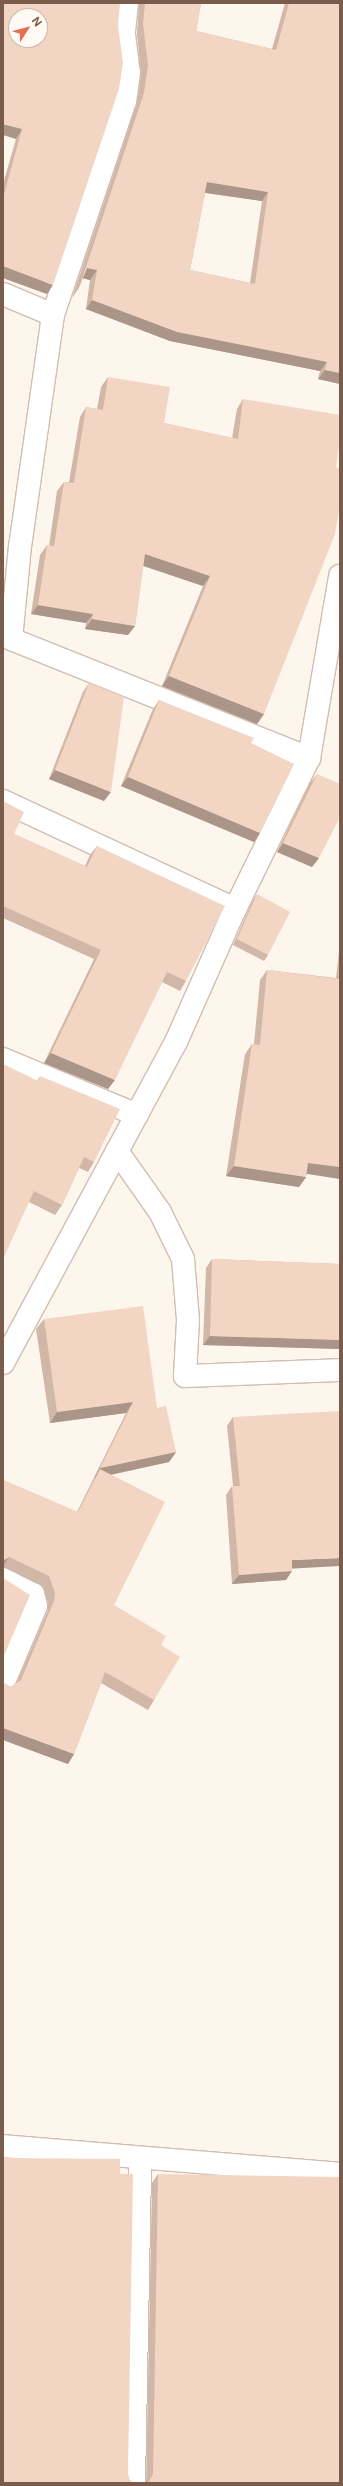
<!DOCTYPE html>
<html>
<head>
<meta charset="utf-8">
<style>
  body { margin:0 }
  #map { position:relative; width:343px; height:2486px; overflow:hidden; background:#fdf6ec; font-family:Inter,sans-serif }
  div>[style] { position:absolute }
  .roads { filter:drop-shadow(1px 0 #d1beb0) drop-shadow(-1px 0 #d1beb0) drop-shadow(0 1px #d1beb0) drop-shadow(0 -1px #d1beb0) }
  .minor>* { height:22px; margin:-11px; padding:0 11px; transform-origin:11px; border-radius:11px; background:#fff }
  .wall>* { inset:0; background:#d1b7a8 }
  .shaded-wall>* { inset:0; background:#aa9588 }
  .building>* { inset:0; background:#f3d5c3 }
  span { translate:-50% -50%; white-space:nowrap; text-align:center; line-height:1.15; -webkit-text-stroke:3px #fffaf3; paint-order:stroke }
  .frame { position:absolute; inset:0; border:4px solid #7a5c4d; pointer-events:none }
  .north { position:absolute; left:8px; top:8px; width:40px; height:40px; box-sizing:border-box; background:#fffaf3; border:1px solid #cabbb1; border-radius:50%; rotate:54deg; font-size:11px; font-weight:700; line-height:16px; text-align:center; color:#7a5c4d }
  .north::after { content:''; display:block; margin:auto; width:14px; height:18px; background:#e76f51; clip-path:polygon(50% 0,100% 100%,50% 72%,0 100%) }
</style>
</head>
<body>
<div id="map">
  <div class="roads">
    <div class="minor">
      <div style="left:127px;top:3px;width:31px;rotate:96deg"></div>
      <div style="left:124px;top:34px;width:39px;rotate:83deg"></div>
      <div style="left:129px;top:73px;width:28px;rotate:98deg"></div>
      <div style="left:125px;top:101px;width:226px;rotate:108.6deg"></div>
      <div style="left:53px;top:315px;width:233px;rotate:98.1deg"></div>
      <div style="left:20px;top:546px;width:93px;rotate:95.5deg"></div>
      <div style="left:11px;top:639px;width:321px;rotate:21.8deg"></div>
      <div style="left:3px;top:294px;width:54px;rotate:22.8deg"></div>
      <div style="left:3px;top:801px;width:256px;rotate:25deg"></div>
      <div style="left:3px;top:1059px;width:145px;rotate:22.7deg"></div>
      <div style="left:117px;top:1151px;width:75px;rotate:54.8deg"></div>
      <div style="left:160px;top:1212px;width:52px;rotate:63.9deg"></div>
      <div style="left:183px;top:1259px;width:61px;rotate:85.3deg"></div>
      <div style="left:188px;top:1320px;width:56px;rotate:93.1deg"></div>
      <div style="left:185px;top:1376px;width:155px;rotate:-2.2deg"></div>
      <div style="left:3px;top:1363px;width:365px;rotate:-61.7deg"></div>
      <div style="left:176px;top:1042px;width:145px;rotate:-66.1deg"></div>
      <div style="left:235px;top:909px;width:168px;rotate:-63.9deg"></div>
      <div style="left:309px;top:758px;width:185px;rotate:-80.3deg"></div>
      <div style="left:3px;top:1579px;width:34px;rotate:27deg"></div>
      <div style="left:33px;top:1594px;width:12px;rotate:76deg"></div>
      <div style="left:36px;top:1606px;width:85px;rotate:112.9deg"></div>
      <div style="left:3px;top:2146px;width:338px;rotate:4.7deg"></div>
      <div style="left:134px;top:2483px;width:324px;rotate:-88.9deg"></div>
    </div>
  </div>
  <div class="wall">
    <div style="clip-path:polygon(3px 3px,47px 294px,3px 278px,3px 184px,16px 139px)"></div>
    <div style="clip-path:polygon(evenodd,139px 3px,201px 3px,196px 31px,272px 49px,285px 3px,340px 3px,340px 384px,318px 379px,320px 371px,170px 341px,86px 309px,90px 280px,83px 278px,79px 288px,72px 298px,137px 103px,141px 75px,137px 34px,139px 3px,205px 193px,262px 201px,250px 283px,190px 270px,205px 193px)"></div>
    <div style="clip-path:polygon(108px 377px,164px 423px,232px 438px,237px 409px,243px 399px,264px 714px,257px 724px,162px 686px,203px 586px,143px 566px,135px 626px,128px 635px,85px 629px,86px 623px,31px 614px,40px 555px,47px 545px,49px 546px,57px 491px,64px 482px,69px 482px,80px 417px,86px 407px,97px 409px,101px 387px)"></div>
    <div style="clip-path:polygon(89px 683px,104px 801px,49px 779px,83px 692px)"></div>
    <div style="clip-path:polygon(159px 700px,251px 743px,260px 833px,254px 842px,121px 786px,153px 709px)"></div>
    <div style="clip-path:polygon(317px 774px,319px 858px,312px 867px,277px 852px,310px 783px)"></div>
    <div style="clip-path:polygon(3px 801px,14px 834px,85px 866px,90px 855px,97px 846px,186px 981px,180px 991px,162px 982px,108px 1089px,44px 1063px,94px 959px,3px 918px)"></div>
    <div style="clip-path:polygon(257px 894px,268px 955px,264px 961px,233px 945px,253px 900px)"></div>
    <div style="clip-path:polygon(340px 943px,340px 1179px,307px 1173px,306px 1177px,299px 1187px,226px 1176px,245px 1054px,252px 1044px,254px 1044px,260px 980px,267px 970px,336px 978px)"></div>
    <div style="clip-path:polygon(40px 1076px,94px 1162px,88px 1172px,79px 1168px,62px 1205px,55px 1215px,29px 1202px,37px 1081px)"></div>
    <div style="clip-path:polygon(212px 1259px,340px 1264px,340px 1349px,203px 1345px,206px 1268px)"></div>
    <div style="clip-path:polygon(44px 1319px,157px 1408px,176px 1452px,169px 1462px,111px 1475px,114px 1605px,161px 1645px,154px 1700px,148px 1710px,101px 1683px,74px 1754px,68px 1764px,3px 1740px,3px 1683px,11px 1687px,17px 1682px,48px 1610px,48px 1603px,43px 1586px,3px 1567px,3px 1480px,77px 1512px,126px 1413px,50px 1423px,36px 1329px)"></div>
    <div style="clip-path:polygon(233px 1417px,292px 1569px,286px 1580px,232px 1584px,226px 1495px,232px 1486px,233px 1486px,227px 1426px)"></div>
    <div style="clip-path:polygon(158px 2174px,339px 2380px,340px 2483px,146px 2483px,152px 2183px)"></div>
  </div>
  <div class="shaded-wall">
    <div style="clip-path:polygon(3px 124px,22px 129px,16px 139px,3px 135px)"></div>
    <div style="clip-path:polygon(207px 182px,268px 192px,262px 201px,200px 192px)"></div>
    <div style="clip-path:polygon(3px 266px,53px 285px,47px 294px,3px 278px)"></div>
    <div style="clip-path:polygon(87px 268px,97px 270px,90px 280px,82px 278px)"></div>
    <div style="clip-path:polygon(92px 300px,327px 362px,320px 371px,170px 341px,86px 309px)"></div>
    <div style="clip-path:polygon(325px 370px,340px 373px,340px 384px,318px 379px)"></div>
    <div style="clip-path:polygon(145px 554px,210px 576px,203px 586px,138px 564px)"></div>
    <div style="clip-path:polygon(38px 605px,93px 614px,86px 623px,31px 614px)"></div>
    <div style="clip-path:polygon(92px 619px,135px 626px,128px 635px,85px 629px)"></div>
    <div style="clip-path:polygon(169px 676px,264px 714px,257px 724px,162px 686px)"></div>
    <div style="clip-path:polygon(55px 770px,111px 792px,104px 801px,49px 779px)"></div>
    <div style="clip-path:polygon(128px 777px,260px 833px,254px 842px,121px 786px)"></div>
    <div style="clip-path:polygon(283px 843px,319px 858px,312px 867px,277px 852px)"></div>
    <div style="clip-path:polygon(51px 1053px,115px 1080px,108px 1089px,44px 1063px)"></div>
    <div style="clip-path:polygon(308px 1163px,340px 1167px,340px 1179px,301px 1173px)"></div>
    <div style="clip-path:polygon(234px 1166px,306px 1177px,299px 1187px,226px 1176px)"></div>
    <div style="clip-path:polygon(210px 1336px,340px 1340px,340px 1349px,203px 1345px)"></div>
    <div style="clip-path:polygon(133px 1402px,126px 1413px,50px 1423px,57px 1412px)"></div>
    <div style="clip-path:polygon(176px 1452px,169px 1462px,95px 1478px,100px 1469px,93px 1479px,100px 1468px)"></div>
    <div style="clip-path:polygon(9px 1557px,3px 1566px,3px 1561px)"></div>
    <div style="clip-path:polygon(340px 1558px,340px 1566px,285px 1569px,292px 1560px)"></div>
    <div style="clip-path:polygon(292px 1571px,286px 1580px,232px 1584px,239px 1575px)"></div>
    <div style="clip-path:polygon(3px 1728px,74px 1754px,68px 1764px,3px 1740px)"></div>
  </div>
  <div class="building">
    <div style="clip-path:polygon(evenodd,3px 3px,120px 3px,118px 26px,123px 63px,119px 89px,53px 285px,3px 266px,3px 198px,22px 129px,3px 124px,3px 3px,16px 16px,40px 16px,40px 40px,16px 40px,16px 16px)"></div>
    <div style="clip-path:polygon(evenodd,145px 3px,201px 3px,196px 31px,276px 50px,289px 3px,340px 3px,340px 373px,325px 370px,327px 362px,177px 332px,92px 300px,97px 270px,87px 268px,79px 288px,144px 93px,148px 65px,143px 24px,145px 3px,207px 182px,268px 192px,255px 284px,190px 270px,207px 182px)"></div>
    <div style="clip-path:polygon(108px 377px,170px 387px,164px 423px,238px 439px,243px 399px,340px 415px,340px 438px,336px 468px,340px 468px,340px 504px,335px 534px,264px 714px,169px 676px,210px 576px,145px 554px,135px 626px,92px 619px,93px 614px,38px 605px,47px 545px,54px 546px,64px 482px,74px 483px,86px 407px,103px 410px)"></div>
    <div style="clip-path:polygon(89px 683px,124px 697px,111px 792px,55px 770px)"></div>
    <div style="clip-path:polygon(159px 700px,254px 738px,251px 743px,294px 764px,260px 833px,128px 777px)"></div>
    <div style="clip-path:polygon(317px 774px,340px 784px,340px 817px,319px 858px,283px 843px)"></div>
    <div style="clip-path:polygon(3px 801px,24px 812px,14px 834px,87px 867px,97px 846px,225px 906px,186px 981px,167px 972px,115px 1080px,51px 1053px,101px 950px,3px 906px)"></div>
    <div style="clip-path:polygon(257px 894px,290px 912px,268px 955px,237px 939px)"></div>
    <div style="clip-path:polygon(267px 970px,340px 979px,340px 1167px,308px 1163px,306px 1177px,234px 1166px,252px 1044px,260px 1045px)"></div>
    <div style="clip-path:polygon(3px 1064px,38px 1081px,40px 1076px,120px 1109px,94px 1162px,84px 1157px,62px 1205px,34px 1191px,3px 1259px)"></div>
    <div style="clip-path:polygon(212px 1259px,340px 1264px,340px 1340px,210px 1336px)"></div>
    <div style="clip-path:polygon(143px 1306px,157px 1408px,166px 1406px,176px 1452px,100px 1468px,133px 1402px,57px 1412px,44px 1319px)"></div>
    <div style="clip-path:polygon(340px 1411px,340px 1558px,292px 1560px,292px 1571px,239px 1575px,232px 1486px,240px 1486px,233px 1417px)"></div>
    <div style="clip-path:polygon(100px 1469px,165px 1502px,114px 1605px,166px 1636px,161px 1645px,180px 1657px,154px 1700px,105px 1672px,74px 1754px,3px 1728px,3px 1683px,11px 1687px,21px 1680px,54px 1601px,55px 1593px,49px 1576px,9px 1557px,3px 1561px,3px 1480px,78px 1512px)"></div>
    <div style="clip-path:polygon(3px 1578px,30px 1595px,3px 1658px)"></div>
    <div style="clip-path:polygon(3px 2158px,120px 2159px,120px 2174px,133px 2174px,128px 2474px,130px 2480px,134px 2483px,3px 2483px)"></div>
    <div style="clip-path:polygon(158px 2174px,340px 2177px,339px 2380px,340px 2483px,148px 2483px,153px 2474px)"></div>
  </div>
  <div class="frame"></div>
  <div class="north">N</div>
</div>
</body>
</html>
